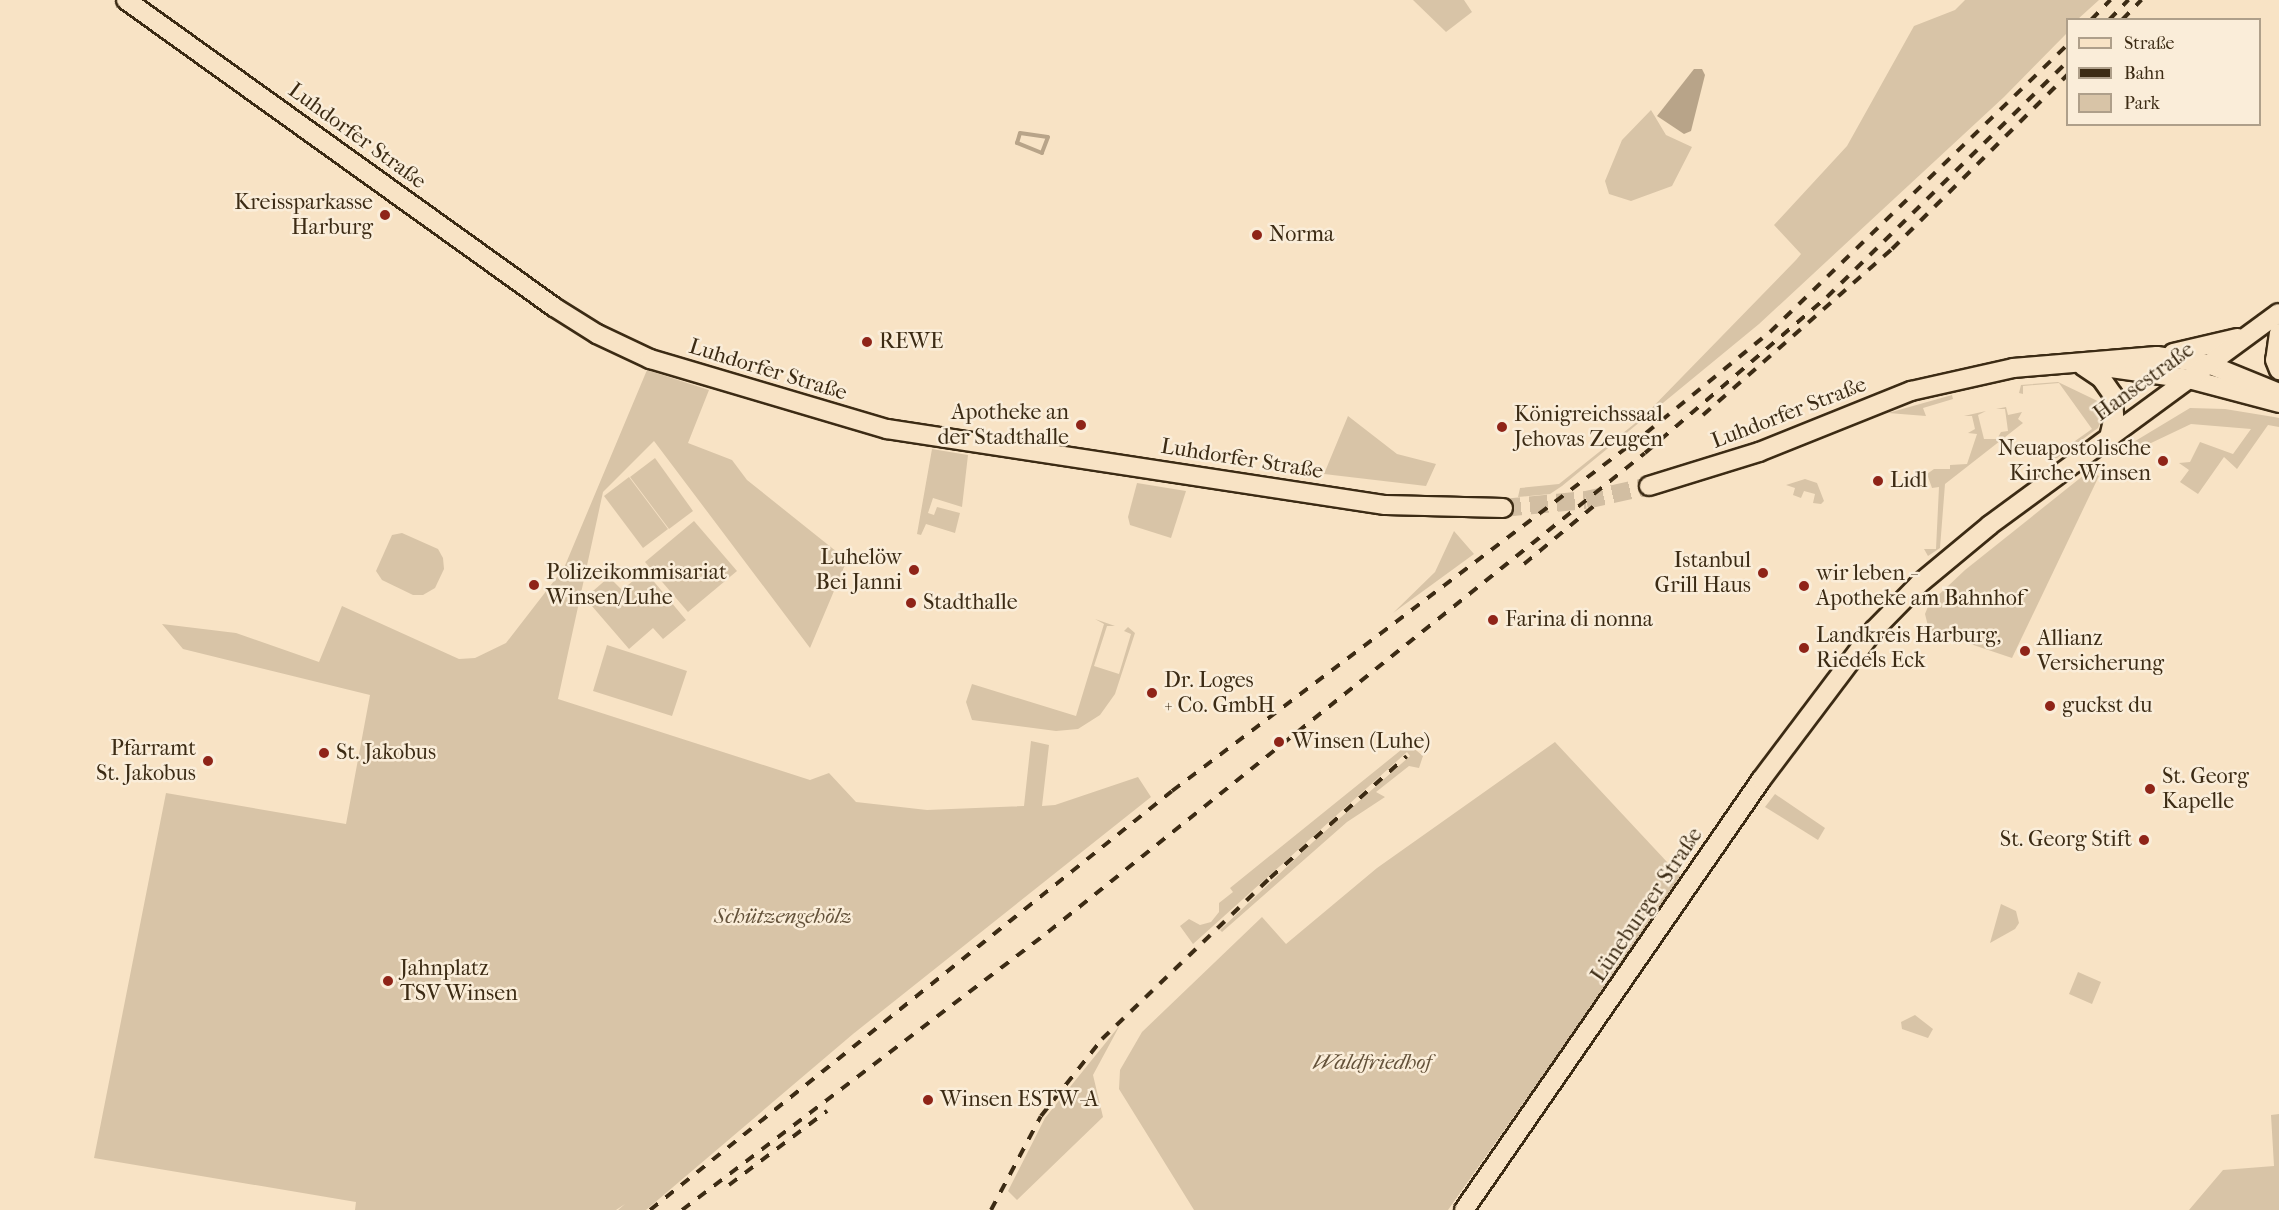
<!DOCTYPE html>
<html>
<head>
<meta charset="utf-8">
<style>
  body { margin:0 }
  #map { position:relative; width:2279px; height:1210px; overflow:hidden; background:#f8e3c5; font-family:"IM FELL French Canon",serif }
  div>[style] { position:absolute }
  .green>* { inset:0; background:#d8c4a7 }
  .water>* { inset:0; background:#b8a489 }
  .stream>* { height:4px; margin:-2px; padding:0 2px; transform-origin:2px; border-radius:2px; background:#b8a489 }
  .major-tunnel>* { height:18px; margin-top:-9px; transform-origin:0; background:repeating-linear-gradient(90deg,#d2bea2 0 18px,transparent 0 27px) }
  .roads { filter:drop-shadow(2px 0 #3c2b14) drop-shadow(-2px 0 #3c2b14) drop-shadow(0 2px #3c2b14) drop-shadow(0 -2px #3c2b14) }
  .major>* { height:18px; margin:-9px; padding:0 9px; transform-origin:9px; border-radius:9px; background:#f8e3c5 }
  .rail>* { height:4px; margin-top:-2px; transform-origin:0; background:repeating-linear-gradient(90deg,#3c2b14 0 10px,transparent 0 20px) }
  .dots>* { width:16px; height:16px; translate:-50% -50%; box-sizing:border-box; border:3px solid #faedd9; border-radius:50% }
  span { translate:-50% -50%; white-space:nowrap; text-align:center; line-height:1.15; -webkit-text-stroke:5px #faedd9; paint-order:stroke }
  .street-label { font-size:22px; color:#3c2b14 }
  .poi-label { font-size:22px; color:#3c2b14 }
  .right { translate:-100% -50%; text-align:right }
  .left { translate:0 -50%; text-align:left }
  .park-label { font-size:22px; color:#635139; font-style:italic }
  .legend { position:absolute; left:2066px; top:18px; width:195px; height:108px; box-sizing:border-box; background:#faedd9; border:2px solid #ae9f8a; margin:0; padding:8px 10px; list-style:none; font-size:18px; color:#3c2b14 }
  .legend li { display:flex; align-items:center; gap:12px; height:30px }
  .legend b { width:30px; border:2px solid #ae9f8a }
</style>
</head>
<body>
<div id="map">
  <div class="green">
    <div style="clip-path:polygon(1413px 0,1464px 0,1472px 12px,1446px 32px)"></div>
    <div style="clip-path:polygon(1965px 0,2099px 0,2078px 19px,2068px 20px,2067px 33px,2004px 97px,1759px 324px,1562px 486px,1550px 494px,1518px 497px,1520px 488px,1559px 484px,1643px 417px,1796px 260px,1801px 254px,1774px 225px,1847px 146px,1914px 26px,1955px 10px)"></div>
    <div style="clip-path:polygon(1651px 110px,1666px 135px,1692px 147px,1672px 186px,1631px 201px,1609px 194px,1605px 181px,1622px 140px)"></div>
    <div style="clip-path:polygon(647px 370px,709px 390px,688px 443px,732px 460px,747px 480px,847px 560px,810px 648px,654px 441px,603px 492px,558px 699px,810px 780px,829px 773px,856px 802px,927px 810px,1024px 806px,1031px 741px,1049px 745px,1042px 806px,1055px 805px,1138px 777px,1151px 797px,853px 1034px,646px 1210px,618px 1210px,625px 1204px,616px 1210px,355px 1210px,356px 1202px,94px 1158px,166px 793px,346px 824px,370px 695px,183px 649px,162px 624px,236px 633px,319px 662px,342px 606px,459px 659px,475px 658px,506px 643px,564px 568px)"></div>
    <div style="clip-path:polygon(2058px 382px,2108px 406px,2098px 428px,2057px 458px,2050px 459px,2050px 453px,2058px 453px,2092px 429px,2059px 383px,2023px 386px,2023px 394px,2019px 393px,2021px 385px)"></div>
    <div style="clip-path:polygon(1952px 395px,1953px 399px,1923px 408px,1926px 416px,1888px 413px)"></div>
    <div style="clip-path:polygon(2006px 407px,2008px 415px,2022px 412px,2018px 419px,2023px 423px,1945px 484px,1940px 548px,1928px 556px,1924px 549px,1936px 549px,1939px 487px,1932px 488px,1927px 474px,1934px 469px,1950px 469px,1950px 465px,1967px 464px,1977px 434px,1968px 433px,1975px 429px,1972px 416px,1964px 416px,1986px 411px,1978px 415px,1984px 439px,1997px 439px,2001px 432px,2008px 431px,2005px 409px,1996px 409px)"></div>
    <div style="clip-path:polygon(2190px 408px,2225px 409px,2274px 417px,2279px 418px,2279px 427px,2268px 425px,2237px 469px,2224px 457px,2198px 494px,2180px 482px,2189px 470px,2179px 463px,2190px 462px,2200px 442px,2233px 454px,2251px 429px,2191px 424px,2130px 453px,2127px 446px)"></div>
    <div style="clip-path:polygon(1348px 416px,1397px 454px,1436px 464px,1426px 486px,1324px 474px)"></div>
    <div style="clip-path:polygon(932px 449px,968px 455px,962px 507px,933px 498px,928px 513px,934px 515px,937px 507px,960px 513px,955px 533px,926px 524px,921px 535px,917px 534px)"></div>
    <div style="clip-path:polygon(655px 458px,693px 511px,669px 529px,630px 477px)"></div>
    <div style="clip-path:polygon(2089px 471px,2099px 476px,2012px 658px,1929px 630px,1925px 614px,1929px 604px,1965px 570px)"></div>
    <div style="clip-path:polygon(629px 477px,668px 529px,643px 548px,604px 496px)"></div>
    <div style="clip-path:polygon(1805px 479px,1817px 483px,1824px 501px,1821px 504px,1813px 503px,1815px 494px,1804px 491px,1801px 498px,1793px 495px,1795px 488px,1786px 485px)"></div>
    <div style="clip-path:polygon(1137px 483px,1186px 491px,1171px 538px,1130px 525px,1128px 517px)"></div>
    <div style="clip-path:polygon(694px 521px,737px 571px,688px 612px,645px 562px)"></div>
    <div style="clip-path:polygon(1454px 531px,1474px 554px,1393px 613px,1435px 572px)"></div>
    <div style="clip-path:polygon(402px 533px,438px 549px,443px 558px,444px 569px,435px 588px,423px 595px,413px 595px,382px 580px,376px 571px,392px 535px)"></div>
    <div style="clip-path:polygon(645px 571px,686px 620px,663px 639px,653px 628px,629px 649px,585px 598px,609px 577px,622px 590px)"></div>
    <div style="clip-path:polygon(1095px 619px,1115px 626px,1107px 626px,1094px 666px,1119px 674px,1131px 634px,1124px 631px,1128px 627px,1135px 633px,1115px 694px,1100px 715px,1078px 729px,1056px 731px,972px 720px,966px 702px,972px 684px,1076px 716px,1104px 624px)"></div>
    <div style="clip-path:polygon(607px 645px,687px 671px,672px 716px,593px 691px)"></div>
    <div style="clip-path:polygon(1555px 742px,1682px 878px,1448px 1210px,1194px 1210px,1119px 1089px,1120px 1070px,1142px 1032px,1262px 917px,1286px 944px,1377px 868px)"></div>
    <div style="clip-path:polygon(1411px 746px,1423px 756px,1419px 768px,1409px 766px,1376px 792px,1385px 797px,1347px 822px,1222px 932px,1220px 930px,1313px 842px,1410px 756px,1407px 752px,1193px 944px,1180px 926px,1189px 919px,1200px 925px,1211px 922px,1219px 912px,1219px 903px,1233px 892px,1230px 888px,1401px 750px)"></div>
    <div style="clip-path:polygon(1775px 794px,1825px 828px,1818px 840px,1765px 807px)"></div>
    <div style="clip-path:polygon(2001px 904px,2016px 911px,2019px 923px,2015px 929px,1990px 943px)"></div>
    <div style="clip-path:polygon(2078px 972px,2101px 982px,2092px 1004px,2069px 994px)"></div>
    <div style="clip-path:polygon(1915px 1015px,1933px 1029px,1928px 1038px,1902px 1029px,1901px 1022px)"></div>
    <div style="clip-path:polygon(1120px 1025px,1093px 1075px,1103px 1117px,1017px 1200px,1008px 1191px,1045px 1118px)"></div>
    <div style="clip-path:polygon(2279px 1114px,2279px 1210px,2189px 1210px,2223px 1170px,2274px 1166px,2271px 1115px)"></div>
  </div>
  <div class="water">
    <div style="clip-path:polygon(1694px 69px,1702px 69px,1705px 75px,1691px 131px,1684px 134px,1657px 116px)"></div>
  </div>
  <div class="stream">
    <div style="left:1020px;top:133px;width:28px;rotate:8deg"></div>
    <div style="left:1048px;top:137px;width:17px;rotate:111deg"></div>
    <div style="left:1042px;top:153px;width:27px;rotate:-158deg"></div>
    <div style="left:1017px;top:143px;width:10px;rotate:-73deg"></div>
  </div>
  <div class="major-tunnel">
    <div style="left:1503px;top:508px;width:83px;rotate:-5.5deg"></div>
    <div style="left:1586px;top:500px;width:65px;rotate:-12.5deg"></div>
  </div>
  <div class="roads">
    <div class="major">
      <div style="left:126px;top:0;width:527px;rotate:35.65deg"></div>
      <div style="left:554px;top:307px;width:51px;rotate:32.1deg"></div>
      <div style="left:597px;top:334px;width:59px;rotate:25.3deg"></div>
      <div style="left:650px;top:359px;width:247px;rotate:16.5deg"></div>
      <div style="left:887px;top:429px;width:504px;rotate:8.68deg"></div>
      <div style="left:1385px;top:505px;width:118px;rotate:1.5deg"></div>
      <div style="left:2279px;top:333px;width:27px;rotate:98deg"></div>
      <div style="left:2275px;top:360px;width:11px;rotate:68deg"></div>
      <div style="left:2173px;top:353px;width:66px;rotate:-13.2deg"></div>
      <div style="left:2083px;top:366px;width:22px;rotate:34deg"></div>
      <div style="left:2101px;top:378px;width:21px;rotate:55deg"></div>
      <div style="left:2113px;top:395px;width:21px;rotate:87deg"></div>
      <div style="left:2114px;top:416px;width:22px;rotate:103deg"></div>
      <div style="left:2104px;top:367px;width:86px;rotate:8deg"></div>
      <div style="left:2189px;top:379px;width:93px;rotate:14.9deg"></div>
      <div style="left:1649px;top:486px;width:115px;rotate:-17.2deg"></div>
      <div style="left:1759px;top:452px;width:164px;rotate:-21.9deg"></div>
      <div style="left:1911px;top:391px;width:105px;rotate:-12.7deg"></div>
      <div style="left:2013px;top:368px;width:144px;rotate:-4.8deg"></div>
      <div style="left:2157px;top:356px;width:52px;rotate:8.9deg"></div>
      <div style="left:2208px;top:364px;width:77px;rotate:22.2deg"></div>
      <div style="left:1464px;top:1210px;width:523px;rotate:-55.37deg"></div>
      <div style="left:1761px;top:780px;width:188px;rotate:-53deg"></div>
      <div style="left:1874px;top:630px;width:64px;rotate:-45.6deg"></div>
      <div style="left:1919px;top:584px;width:92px;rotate:-39.7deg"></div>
      <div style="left:1990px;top:525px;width:358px;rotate:-36.3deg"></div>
    </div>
  </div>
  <div class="rail">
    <div style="left:2091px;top:20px;width:28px;rotate:-46deg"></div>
    <div style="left:2109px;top:20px;width:28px;rotate:-46deg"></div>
    <div style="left:2122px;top:20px;width:28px;rotate:-46deg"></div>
    <div style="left:1703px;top:415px;width:252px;rotate:-41.3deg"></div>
    <div style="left:1892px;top:249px;width:248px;rotate:-44.8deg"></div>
    <div style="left:1524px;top:564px;width:92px;rotate:-39.7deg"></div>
    <div style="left:729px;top:1185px;width:123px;rotate:-37.1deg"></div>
    <div style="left:650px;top:1210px;width:669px;rotate:-38.75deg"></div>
    <div style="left:1172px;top:791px;width:594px;rotate:-37.06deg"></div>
    <div style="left:1646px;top:433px;width:160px;rotate:-39.2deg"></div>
    <div style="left:1770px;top:332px;width:414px;rotate:-44deg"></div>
    <div style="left:682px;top:1210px;width:460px;rotate:-37.2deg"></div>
    <div style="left:1048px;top:932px;width:765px;rotate:-38.74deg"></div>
    <div style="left:1645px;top:453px;width:240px;rotate:-40.6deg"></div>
    <div style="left:1827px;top:297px;width:337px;rotate:-44.4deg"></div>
    <div style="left:991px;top:1210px;width:106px;rotate:-62deg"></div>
    <div style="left:1041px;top:1116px;width:98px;rotate:-51.6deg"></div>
    <div style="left:1102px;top:1039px;width:233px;rotate:-43.8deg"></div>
    <div style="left:1270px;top:878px;width:183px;rotate:-41.7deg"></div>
  </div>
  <div class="dots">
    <div style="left:385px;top:215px;background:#8f2418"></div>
    <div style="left:1257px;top:235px;background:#8f2418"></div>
    <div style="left:867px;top:342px;background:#8f2418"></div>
    <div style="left:1081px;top:425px;background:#8f2418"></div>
    <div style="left:1502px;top:427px;background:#8f2418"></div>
    <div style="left:2163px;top:461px;background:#8f2418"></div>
    <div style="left:1878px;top:481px;background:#8f2418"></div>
    <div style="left:914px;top:570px;background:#8f2418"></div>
    <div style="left:1763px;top:573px;background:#8f2418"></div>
    <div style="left:534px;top:585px;background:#8f2418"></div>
    <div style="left:1804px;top:586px;background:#8f2418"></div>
    <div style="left:911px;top:603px;background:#8f2418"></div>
    <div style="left:1493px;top:620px;background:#8f2418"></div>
    <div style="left:1804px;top:648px;background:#8f2418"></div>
    <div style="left:2025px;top:651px;background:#8f2418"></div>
    <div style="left:1152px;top:693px;background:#8f2418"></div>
    <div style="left:2050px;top:706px;background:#8f2418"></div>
    <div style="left:1279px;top:742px;background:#8f2418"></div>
    <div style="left:324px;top:753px;background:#8f2418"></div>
    <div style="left:208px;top:761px;background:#8f2418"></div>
    <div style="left:2150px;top:789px;background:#8f2418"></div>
    <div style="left:2144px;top:840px;background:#8f2418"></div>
    <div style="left:388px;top:981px;background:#8f2418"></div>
    <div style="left:928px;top:1100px;background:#8f2418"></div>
  </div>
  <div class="street-label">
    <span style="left:357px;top:136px;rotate:36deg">Luhdorfer Straße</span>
    <span style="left:768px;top:370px;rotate:17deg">Luhdorfer Straße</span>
    <span style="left:2144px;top:382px;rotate:-36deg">Hansestraße</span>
    <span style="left:1789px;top:413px;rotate:-21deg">Luhdorfer Straße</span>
    <span style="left:1242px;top:459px;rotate:9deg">Luhdorfer Straße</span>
    <span style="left:1647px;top:905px;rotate:-56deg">Lüneburger Straße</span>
  </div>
  <div class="poi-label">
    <span class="right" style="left:373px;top:215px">Kreissparkasse<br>Harburg</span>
    <span class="left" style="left:1269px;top:235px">Norma</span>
    <span class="left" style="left:879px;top:342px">REWE</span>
    <span class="right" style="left:1069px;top:425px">Apotheke an<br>der Stadthalle</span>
    <span class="left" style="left:1514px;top:427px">Königreichssaal<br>Jehovas Zeugen</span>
    <span class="right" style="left:2151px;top:461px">Neuapostolische<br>Kirche Winsen</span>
    <span class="left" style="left:1890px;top:481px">Lidl</span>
    <span class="right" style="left:902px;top:570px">Luhelöw<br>Bei Janni</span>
    <span class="right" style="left:1751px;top:573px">Istanbul<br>Grill Haus</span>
    <span class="left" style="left:546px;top:585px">Polizeikommisariat<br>Winsen/Luhe</span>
    <span class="left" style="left:1816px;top:586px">wir leben -<br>Apotheke am Bahnhof</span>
    <span class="left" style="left:923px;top:603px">Stadthalle</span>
    <span class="left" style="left:1505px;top:620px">Farina di nonna</span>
    <span class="left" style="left:1816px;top:648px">Landkreis Harburg,<br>Riedels Eck</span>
    <span class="left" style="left:2037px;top:651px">Allianz<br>Versicherung</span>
    <span class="left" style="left:1164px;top:693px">Dr. Loges<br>+ Co. GmbH</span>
    <span class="left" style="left:2062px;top:706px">guckst du</span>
    <span class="left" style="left:1292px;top:742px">Winsen (Luhe)</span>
    <span class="right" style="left:196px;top:761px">Pfarramt<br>St. Jakobus</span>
    <span class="left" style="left:336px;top:753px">St. Jakobus</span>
    <span class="left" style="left:2162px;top:789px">St. Georg<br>Kapelle</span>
    <span class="right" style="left:2132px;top:840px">St. Georg Stift</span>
    <span class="left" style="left:400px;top:981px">Jahnplatz<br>TSV Winsen</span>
    <span class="left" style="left:940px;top:1100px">Winsen ESTW-A</span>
  </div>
  <div class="park-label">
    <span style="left:783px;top:917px">Schützengehölz</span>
    <span style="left:1372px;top:1063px">Waldfriedhof</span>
  </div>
  <ul class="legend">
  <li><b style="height:8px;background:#f8e3c5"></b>Straße</li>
  <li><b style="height:8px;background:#3c2b14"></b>Bahn</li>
  <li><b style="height:16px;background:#d8c4a7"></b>Park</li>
  </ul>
</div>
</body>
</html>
